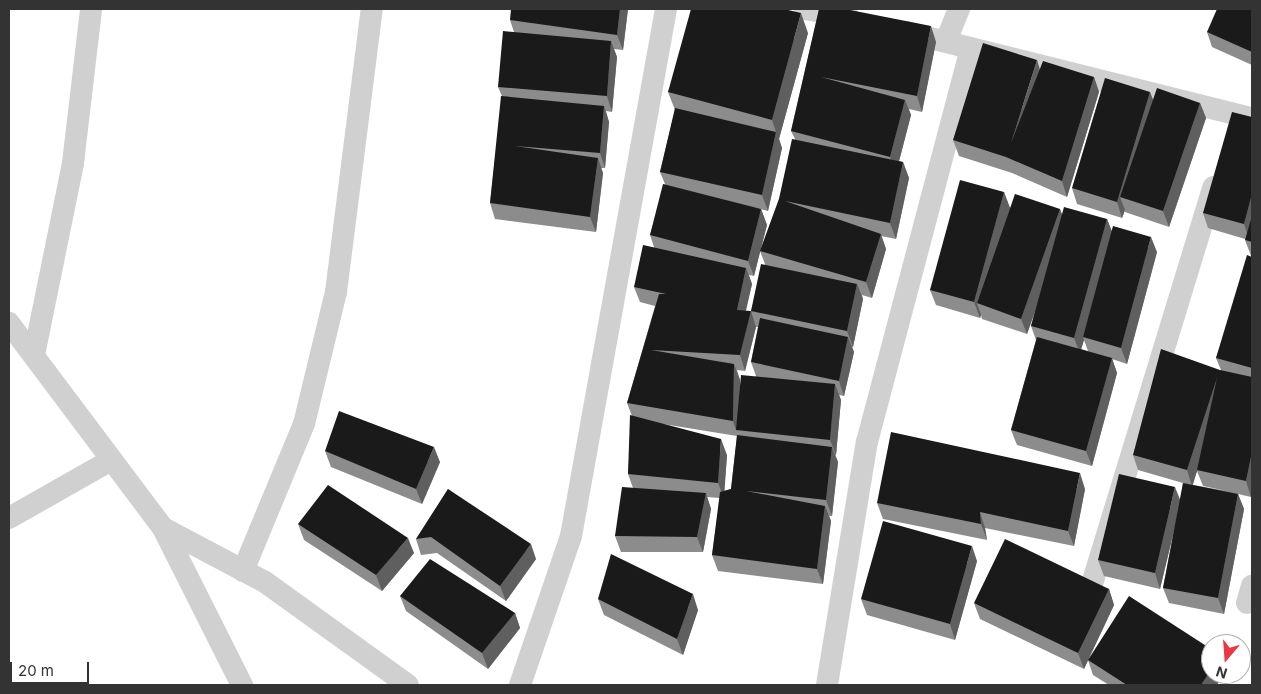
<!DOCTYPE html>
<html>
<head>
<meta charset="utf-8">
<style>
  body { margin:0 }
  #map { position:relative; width:1261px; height:694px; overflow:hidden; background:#fff; font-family:Inter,sans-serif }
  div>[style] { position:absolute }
  .street>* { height:22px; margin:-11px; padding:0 11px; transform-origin:11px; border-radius:11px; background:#d0d0d0 }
  .wall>* { inset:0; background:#8c8c8c }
  .shaded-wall>* { inset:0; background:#5f5f5f }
  .building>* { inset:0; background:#1a1a1a }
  span { translate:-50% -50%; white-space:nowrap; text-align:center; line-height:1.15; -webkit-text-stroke:5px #fff; paint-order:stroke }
  .frame { position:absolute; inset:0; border:10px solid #333; pointer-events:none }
  .north { position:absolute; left:1201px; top:634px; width:50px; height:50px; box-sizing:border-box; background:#fff; border:1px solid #adadad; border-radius:50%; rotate:198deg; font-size:14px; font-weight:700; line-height:20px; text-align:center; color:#333 }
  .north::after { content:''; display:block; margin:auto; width:18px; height:22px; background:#e63946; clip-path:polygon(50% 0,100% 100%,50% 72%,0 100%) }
  .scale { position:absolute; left:10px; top:662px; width:79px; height:22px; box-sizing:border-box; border:2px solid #333; border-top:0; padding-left:6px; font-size:15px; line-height:18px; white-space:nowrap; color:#333; -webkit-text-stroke:4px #fff; paint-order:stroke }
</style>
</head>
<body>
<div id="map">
  <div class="street">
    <div style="left:805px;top:9px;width:44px;rotate:10.5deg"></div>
    <div style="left:906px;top:32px;width:357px;rotate:14deg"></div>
    <div style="left:946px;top:41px;width:35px;rotate:-68deg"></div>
    <div style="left:9px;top:323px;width:256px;rotate:53.1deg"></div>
    <div style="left:163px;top:528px;width:115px;rotate:27.9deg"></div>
    <div style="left:265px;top:582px;width:176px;rotate:35.8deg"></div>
    <div style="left:34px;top:355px;width:196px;rotate:-78.5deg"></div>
    <div style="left:73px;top:163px;width:155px;rotate:-83.3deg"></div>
    <div style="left:9px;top:518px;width:117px;rotate:-29.6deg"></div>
    <div style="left:163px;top:528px;width:176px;rotate:63.3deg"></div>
    <div style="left:243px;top:571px;width:159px;rotate:-67.5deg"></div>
    <div style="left:304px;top:424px;width:136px;rotate:-76.4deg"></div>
    <div style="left:336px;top:292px;width:285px;rotate:-82.8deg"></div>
    <div style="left:1092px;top:584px;width:415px;rotate:-73deg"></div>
    <div style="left:1247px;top:603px;width:18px;rotate:-74deg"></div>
    <div style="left:520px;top:685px;width:157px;rotate:-71.1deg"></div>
    <div style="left:571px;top:536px;width:535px;rotate:-79.78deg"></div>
    <div style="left:827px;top:685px;width:246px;rotate:-80.7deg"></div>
    <div style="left:867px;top:442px;width:407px;rotate:-75.2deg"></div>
  </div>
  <div class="wall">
    <div style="clip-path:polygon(628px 9px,623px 50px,614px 49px,617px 57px,612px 112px,606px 111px,609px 122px,605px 168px,601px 168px,603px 173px,596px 232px,495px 219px,490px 203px,502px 96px,498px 87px,514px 32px,510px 20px)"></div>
    <div style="clip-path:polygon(evenodd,819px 9px,936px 42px,922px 112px,909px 109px,911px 115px,899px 161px,903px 162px,909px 178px,896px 239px,881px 236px,886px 249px,872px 298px,862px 295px,863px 299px,853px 347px,852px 347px,854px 352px,844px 396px,839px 395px,841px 400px,836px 455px,835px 455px,838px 462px,832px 516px,829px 516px,831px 521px,823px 584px,718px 571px,712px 555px,720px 498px,707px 497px,711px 509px,703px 552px,621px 552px,615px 536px,633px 488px,628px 474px,632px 416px,627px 403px,655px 306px,640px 302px,634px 287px,654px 247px,650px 235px,665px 184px,660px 172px,675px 110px,668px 92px,808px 33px,779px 139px,782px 148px,768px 211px,753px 207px,761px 209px,767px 225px,760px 251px,779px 199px,795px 139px,791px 131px,819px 9px,760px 251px,765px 264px,751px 311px,746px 311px,752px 284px,749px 275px,754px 276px,760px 251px,819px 9px,756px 327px,758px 327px,751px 362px,756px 376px,740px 392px,740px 380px,737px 370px,745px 371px,756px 327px,819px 9px,663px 424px,737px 436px,731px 489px,724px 491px,727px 455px,663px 424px)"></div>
    <div style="clip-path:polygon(1252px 9px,1252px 65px,1212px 47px,1207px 32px)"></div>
    <div style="clip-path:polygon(1094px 77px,1099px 92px,1067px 197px,1012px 173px,959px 156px,953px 140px)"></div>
    <div style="clip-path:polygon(1150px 92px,1153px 100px,1200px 103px,1206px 118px,1169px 227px,1125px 212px,1125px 210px,1122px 218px,1077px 204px,1072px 188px)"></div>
    <div style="clip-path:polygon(1252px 117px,1252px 256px,1251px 256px,1245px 240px,1245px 239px,1208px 228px,1203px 213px)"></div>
    <div style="clip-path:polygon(evenodd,1004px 192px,1010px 208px,1060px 209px,1062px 215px,1107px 219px,1112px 232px,1157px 252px,1127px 364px,1112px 359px,1117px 373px,1092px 466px,1017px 445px,1011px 430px,1036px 340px,1031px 326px,1036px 308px,1027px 334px,982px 319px,981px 315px,980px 318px,936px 305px,930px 290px,1004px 192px,1084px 340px,1088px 351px,1081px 349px,1084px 340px)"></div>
    <div style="clip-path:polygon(evenodd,1252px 257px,1252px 493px,1251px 497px,1238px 494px,1244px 509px,1224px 614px,1169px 603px,1163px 588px,1175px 525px,1160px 589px,1104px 576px,1098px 560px,1180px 501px,1183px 483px,1138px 470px,1133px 455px,1221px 370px,1216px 358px,1252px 257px,1197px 471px,1203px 486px,1227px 491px,1193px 485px,1197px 471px)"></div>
    <div style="clip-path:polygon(325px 451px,440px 462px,422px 504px,331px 467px)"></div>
    <div style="clip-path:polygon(448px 489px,536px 559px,506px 601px,437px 553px,421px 555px,416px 539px)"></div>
    <div style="clip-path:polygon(1085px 489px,1074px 546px,985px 528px,987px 540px,883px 519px,877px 503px)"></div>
    <div style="clip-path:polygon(298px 524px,414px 553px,382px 591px,304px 540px)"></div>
    <div style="clip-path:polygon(977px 561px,955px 640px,867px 615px,861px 599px)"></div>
    <div style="clip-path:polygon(1109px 589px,1114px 605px,1089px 658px,1211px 674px,1224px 674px,1217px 685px,1109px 685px,1093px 675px,1088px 660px,1084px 669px,980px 619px,974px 603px)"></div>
    <div style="clip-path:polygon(400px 596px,515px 613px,520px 628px,488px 669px,406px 611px)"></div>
    <div style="clip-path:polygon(598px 599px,698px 610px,683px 655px,604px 615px)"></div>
  </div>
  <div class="shaded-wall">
    <div style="clip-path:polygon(620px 9px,628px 9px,623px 50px,617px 35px)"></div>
    <div style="clip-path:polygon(801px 13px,808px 33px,779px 139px,782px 148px,768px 211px,762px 195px,776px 132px,772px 120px)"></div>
    <div style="clip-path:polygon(931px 26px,936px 42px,922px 112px,917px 96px)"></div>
    <div style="clip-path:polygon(611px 41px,617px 57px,612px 112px,607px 96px)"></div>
    <div style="clip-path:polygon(1037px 60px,1042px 76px,1011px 143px)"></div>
    <div style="clip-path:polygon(1094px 77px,1099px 92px,1067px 197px,1062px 181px)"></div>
    <div style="clip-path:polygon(1150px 92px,1156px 108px,1120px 197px,1125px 210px,1122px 218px,1117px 202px)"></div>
    <div style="clip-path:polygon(905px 100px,911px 115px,896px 173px,890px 157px)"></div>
    <div style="clip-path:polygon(1200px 103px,1206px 118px,1169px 227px,1163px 211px)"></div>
    <div style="clip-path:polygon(604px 106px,609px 122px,605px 168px,600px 153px)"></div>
    <div style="clip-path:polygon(598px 158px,603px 173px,596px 232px,590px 217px)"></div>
    <div style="clip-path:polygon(903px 162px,909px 178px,896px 239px,890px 223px)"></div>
    <div style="clip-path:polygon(1004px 192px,1010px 208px,977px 303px,981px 315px,980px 318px,974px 302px)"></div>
    <div style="clip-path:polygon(1252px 194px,1252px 230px,1249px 240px,1244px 224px)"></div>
    <div style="clip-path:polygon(761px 209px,767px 225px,754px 276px,748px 261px)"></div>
    <div style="clip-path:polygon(1060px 209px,1066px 225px,1027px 334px,1021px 319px)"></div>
    <div style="clip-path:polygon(1107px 219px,1113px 234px,1083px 337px,1084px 340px,1080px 353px,1074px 338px)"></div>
    <div style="clip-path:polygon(881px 234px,886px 249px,872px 298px,866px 282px)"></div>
    <div style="clip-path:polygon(1151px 237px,1157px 252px,1127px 364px,1121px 348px)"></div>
    <div style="clip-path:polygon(746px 268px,752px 284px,742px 326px,737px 310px)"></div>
    <div style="clip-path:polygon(857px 284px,863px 299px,853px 347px,847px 331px)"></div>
    <div style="clip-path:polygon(751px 311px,756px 327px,745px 371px,740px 355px)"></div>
    <div style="clip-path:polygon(848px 337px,854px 352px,844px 396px,839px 381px)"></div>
    <div style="clip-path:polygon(1112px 358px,1117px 373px,1092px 466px,1086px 451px)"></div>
    <div style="clip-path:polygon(734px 364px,740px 380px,739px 430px,736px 430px,733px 421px)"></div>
    <div style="clip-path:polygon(1217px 378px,1223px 393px,1192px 486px,1187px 470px)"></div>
    <div style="clip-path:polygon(835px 384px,841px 400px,836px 455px,830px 440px)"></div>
    <div style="clip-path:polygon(721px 439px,727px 455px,724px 498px,718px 483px)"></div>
    <div style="clip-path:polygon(434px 447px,440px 462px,422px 504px,416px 489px)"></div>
    <div style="clip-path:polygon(832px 447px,838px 462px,832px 516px,826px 500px)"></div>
    <div style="clip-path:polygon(1252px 452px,1252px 493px,1251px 497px,1246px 481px)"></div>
    <div style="clip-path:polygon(1080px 473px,1085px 489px,1074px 546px,1068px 531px)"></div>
    <div style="clip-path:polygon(1175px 487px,1181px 502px,1160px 589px,1155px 573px)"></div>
    <div style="clip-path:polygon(706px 493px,711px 509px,703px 552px,697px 537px)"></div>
    <div style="clip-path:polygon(1238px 494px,1244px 509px,1224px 614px,1218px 598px)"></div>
    <div style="clip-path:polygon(825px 506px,831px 521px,823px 584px,817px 569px)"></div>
    <div style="clip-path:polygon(980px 512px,985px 528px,987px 540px,981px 524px)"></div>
    <div style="clip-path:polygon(408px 538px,414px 553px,382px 591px,376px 575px)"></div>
    <div style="clip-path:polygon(531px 544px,536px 559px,506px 601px,500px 586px)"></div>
    <div style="clip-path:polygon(972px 546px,977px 561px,955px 640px,950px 624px)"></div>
    <div style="clip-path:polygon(1109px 589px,1114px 605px,1084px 669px,1078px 653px)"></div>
    <div style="clip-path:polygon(693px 594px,698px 610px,683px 655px,677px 639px)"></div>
    <div style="clip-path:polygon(515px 613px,520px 628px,488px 669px,482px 653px)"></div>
    <div style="clip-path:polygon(1211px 670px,1211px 674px,1224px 674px,1217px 685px,1201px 685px)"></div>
  </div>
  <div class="building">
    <div style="clip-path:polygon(511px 9px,620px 9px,617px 35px,510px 20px)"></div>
    <div style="clip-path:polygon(691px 9px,784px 9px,801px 13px,772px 120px,668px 92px)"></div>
    <div style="clip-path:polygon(819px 9px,845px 9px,931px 26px,917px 96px,821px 77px,905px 100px,890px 157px,791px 131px)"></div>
    <div style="clip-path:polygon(1217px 9px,1252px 9px,1252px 52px,1207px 32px)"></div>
    <div style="clip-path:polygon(503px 31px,611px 41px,607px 96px,498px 87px)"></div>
    <div style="clip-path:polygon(983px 43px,1037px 60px,1011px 143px,1043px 61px,1094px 77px,1062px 181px,1006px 157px,953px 140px)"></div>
    <div style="clip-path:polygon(1105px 78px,1150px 92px,1117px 202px,1072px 188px)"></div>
    <div style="clip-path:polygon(1157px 88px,1200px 103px,1163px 211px,1120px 197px)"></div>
    <div style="clip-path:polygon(501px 96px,604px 106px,600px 153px,515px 146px,598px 158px,590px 217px,490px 203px)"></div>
    <div style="clip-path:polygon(675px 108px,776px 132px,762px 195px,660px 172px)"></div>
    <div style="clip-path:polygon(1232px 112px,1252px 117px,1252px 194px,1244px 224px,1203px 213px)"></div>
    <div style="clip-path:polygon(792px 139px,903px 162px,890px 223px,785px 201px,881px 234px,866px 282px,760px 251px,779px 199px)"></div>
    <div style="clip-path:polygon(960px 180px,1004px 192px,974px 302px,930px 290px)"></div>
    <div style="clip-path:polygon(663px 184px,761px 209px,748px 261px,650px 235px)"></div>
    <div style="clip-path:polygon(1015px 194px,1060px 209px,1021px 319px,977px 303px)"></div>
    <div style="clip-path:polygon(1064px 207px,1107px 219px,1074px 338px,1031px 326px)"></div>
    <div style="clip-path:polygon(1252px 216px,1252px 242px,1245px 240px)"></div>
    <div style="clip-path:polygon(1113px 226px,1151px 237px,1121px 348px,1083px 337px)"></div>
    <div style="clip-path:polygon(643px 245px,746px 268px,737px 310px,751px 311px,761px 264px,857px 284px,847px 331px,751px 311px,740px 355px,651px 350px,734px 364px,733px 421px,627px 403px,659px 294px,666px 294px,634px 287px)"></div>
    <div style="clip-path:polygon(1247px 255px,1252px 257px,1252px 368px,1216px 358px)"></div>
    <div style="clip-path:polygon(760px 318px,848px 337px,839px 381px,751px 362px)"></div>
    <div style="clip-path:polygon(1037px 337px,1112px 358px,1086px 451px,1011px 430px)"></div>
    <div style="clip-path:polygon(1161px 349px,1220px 370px,1252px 377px,1252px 452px,1246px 481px,1197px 470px,1217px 378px,1187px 470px,1133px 455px)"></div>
    <div style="clip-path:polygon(741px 375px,835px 384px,830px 440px,736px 430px)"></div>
    <div style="clip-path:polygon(339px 411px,434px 447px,416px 489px,325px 451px)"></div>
    <div style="clip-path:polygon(630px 415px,721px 439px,718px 483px,628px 474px)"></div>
    <div style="clip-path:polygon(891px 432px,1080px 473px,1068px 531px,980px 512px,981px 524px,877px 503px)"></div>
    <div style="clip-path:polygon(737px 435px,832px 447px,826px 500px,746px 491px,825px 506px,817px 569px,712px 555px,720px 492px,731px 489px)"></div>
    <div style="clip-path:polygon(1119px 474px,1175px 487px,1155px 573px,1098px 560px)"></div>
    <div style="clip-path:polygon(1183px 483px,1238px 494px,1218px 598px,1163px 588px)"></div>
    <div style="clip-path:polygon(328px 485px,408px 538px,376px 575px,298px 524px)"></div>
    <div style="clip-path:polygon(622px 487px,706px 493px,697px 537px,615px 536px)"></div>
    <div style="clip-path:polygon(448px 489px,531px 544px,500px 586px,431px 537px,416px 539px)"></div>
    <div style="clip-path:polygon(883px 521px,972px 546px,950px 624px,861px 599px)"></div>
    <div style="clip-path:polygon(1005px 539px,1109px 589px,1078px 653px,974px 603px)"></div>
    <div style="clip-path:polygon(611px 554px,693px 594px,677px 639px,598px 599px)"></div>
    <div style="clip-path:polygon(430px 559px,515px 613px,482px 653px,400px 596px)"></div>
    <div style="clip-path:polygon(1129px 596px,1211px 649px,1211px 670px,1201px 685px,1127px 685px,1088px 660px)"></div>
  </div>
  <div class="frame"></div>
  <div class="north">N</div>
  <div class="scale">20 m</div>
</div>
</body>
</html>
